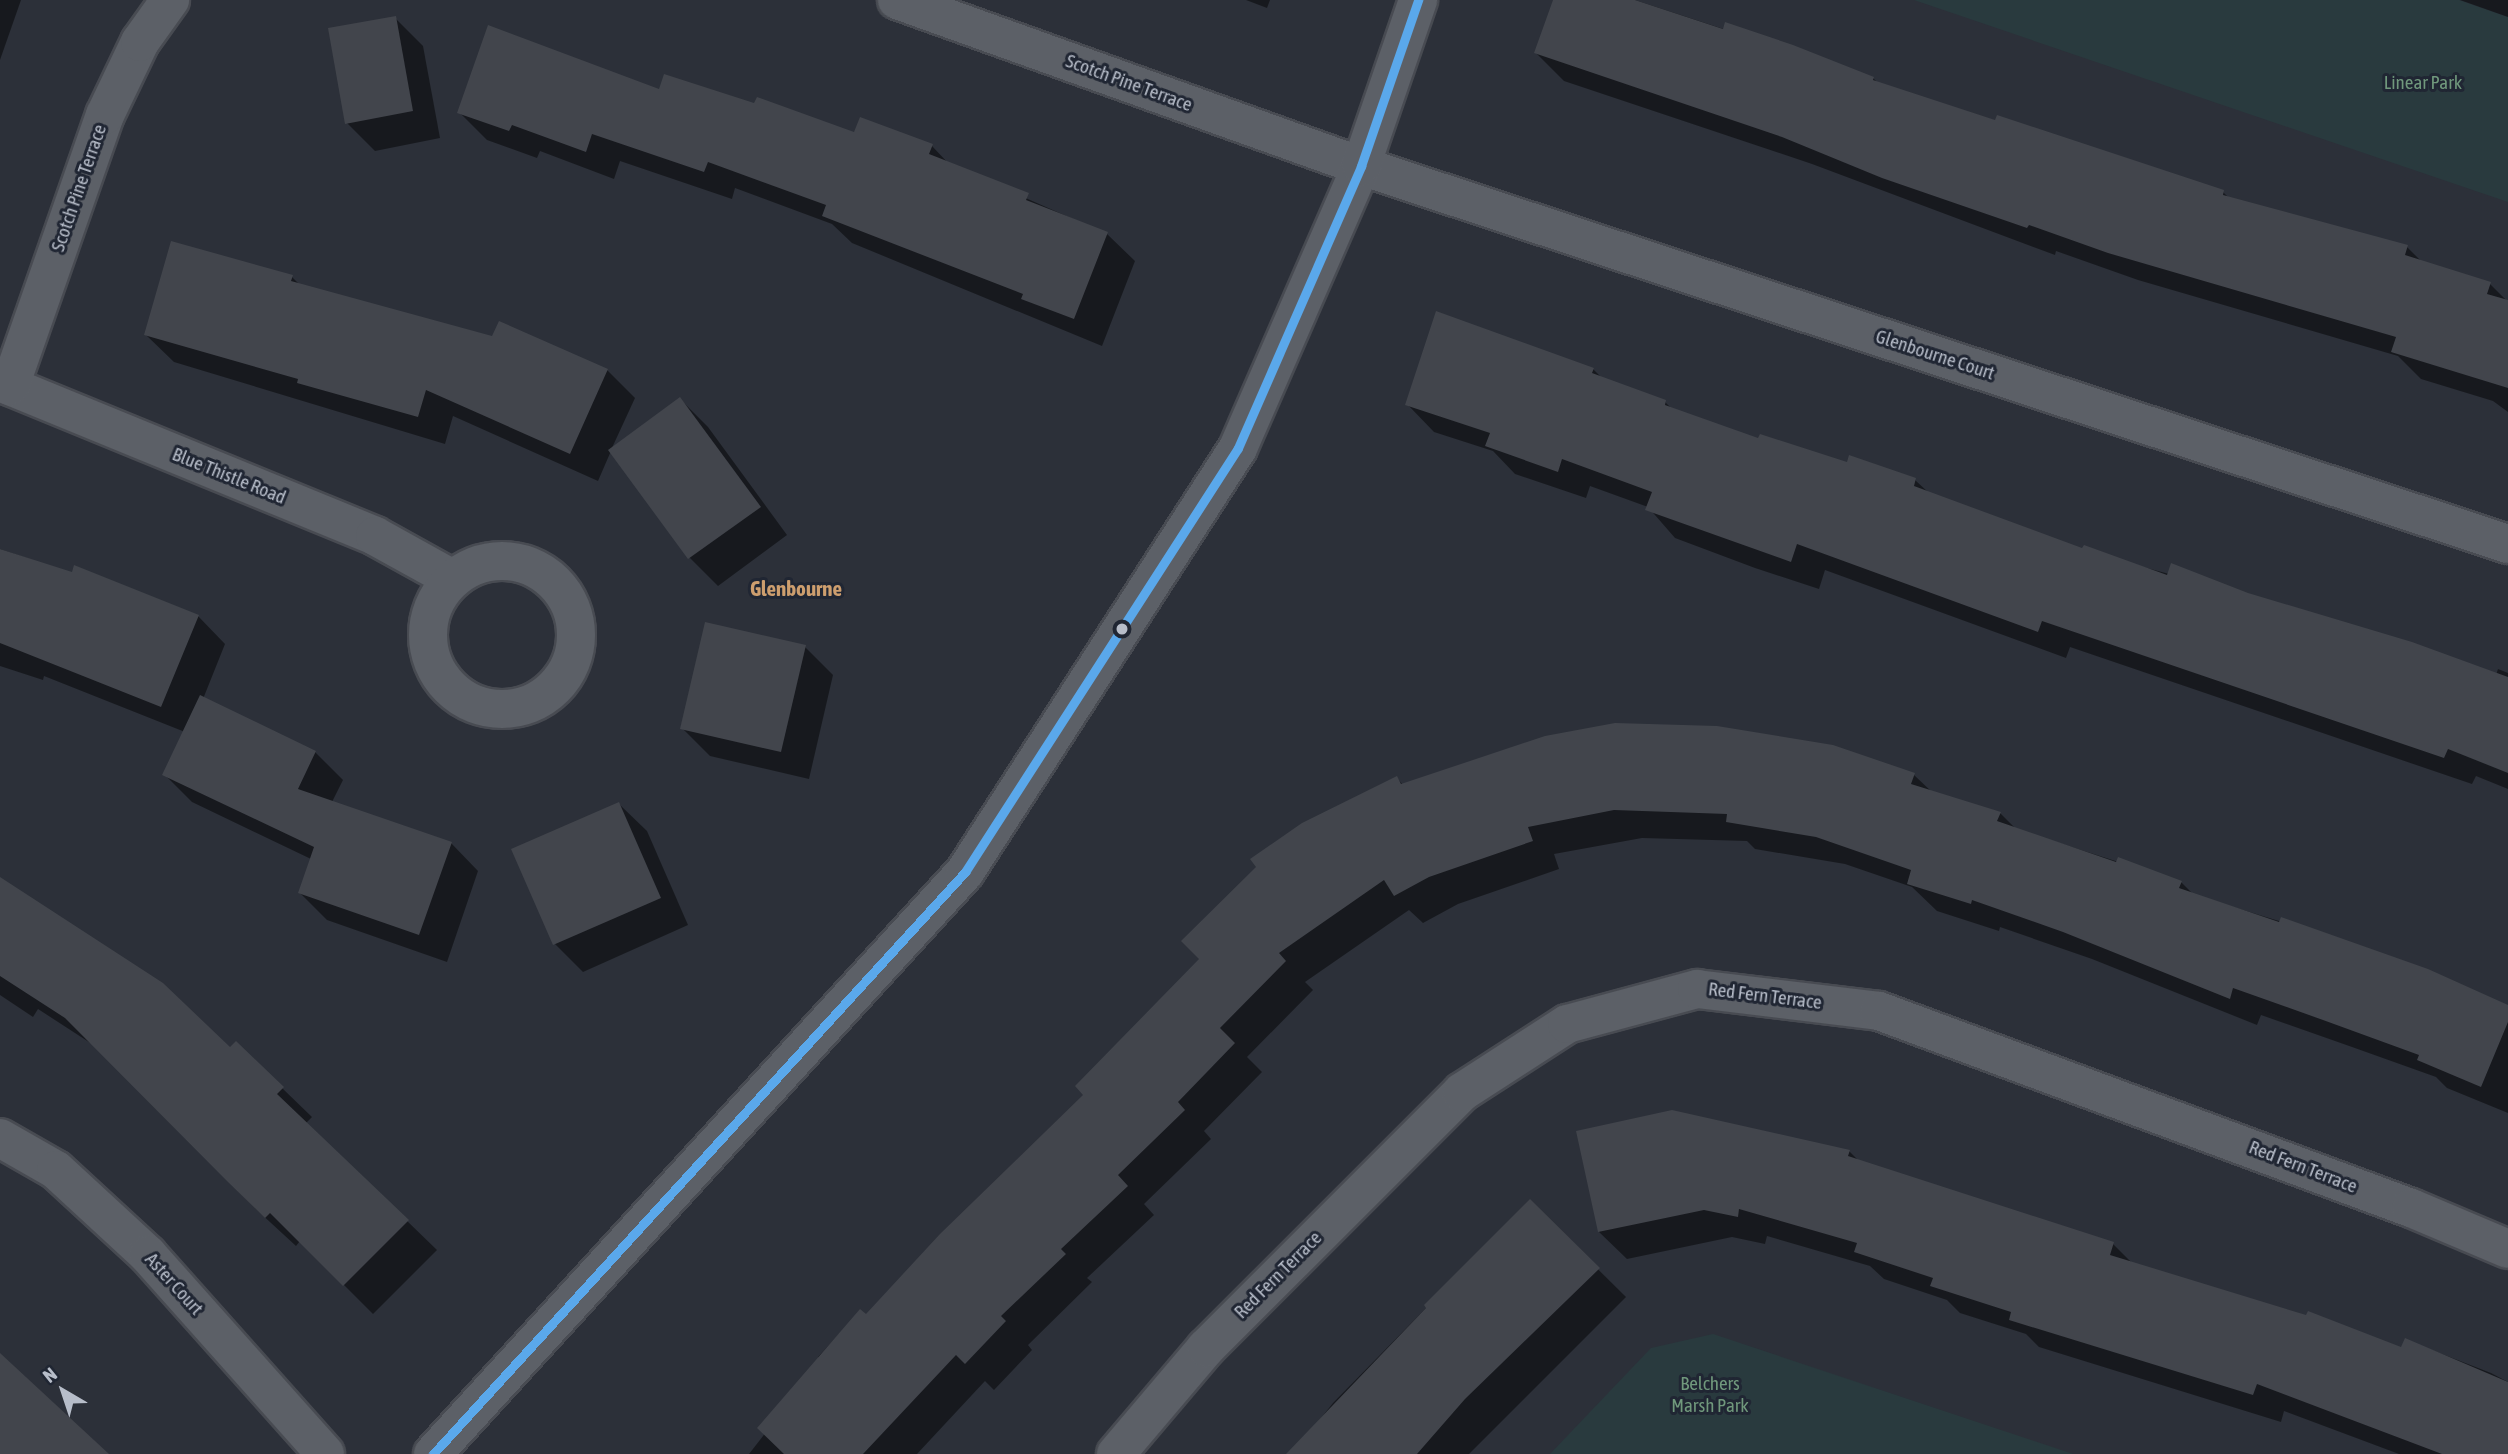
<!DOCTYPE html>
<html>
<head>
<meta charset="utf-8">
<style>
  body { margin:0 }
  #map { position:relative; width:2508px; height:1454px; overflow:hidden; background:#2c3039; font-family:"Asap Condensed",sans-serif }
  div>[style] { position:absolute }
  .green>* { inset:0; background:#293a3e }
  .shadow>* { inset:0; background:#0007 }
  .building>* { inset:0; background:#42454c }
  .roads { filter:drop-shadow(2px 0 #484b52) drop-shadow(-2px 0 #484b52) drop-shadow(0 2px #484b52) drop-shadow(0 -2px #484b52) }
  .minor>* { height:38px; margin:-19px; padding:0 19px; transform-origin:19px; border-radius:19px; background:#5c6067 }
  .minor>.ring { margin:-19px; padding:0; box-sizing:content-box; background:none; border:38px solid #5c6067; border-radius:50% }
  .bus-1>* { height:9px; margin:-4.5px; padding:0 4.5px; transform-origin:4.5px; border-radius:4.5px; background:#5aa8eb }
  .dots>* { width:19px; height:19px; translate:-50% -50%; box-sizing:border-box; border:4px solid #202633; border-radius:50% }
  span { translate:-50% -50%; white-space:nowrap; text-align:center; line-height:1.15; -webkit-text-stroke:6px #202633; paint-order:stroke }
  .street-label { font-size:19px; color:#b7bdc9 }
  .park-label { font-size:19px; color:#70987c }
  .neighbourhood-label { font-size:21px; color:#cd9e6e; font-weight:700 }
  .north { position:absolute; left:28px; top:1356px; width:70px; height:70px; -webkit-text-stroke:5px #202633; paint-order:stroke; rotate:321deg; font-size:19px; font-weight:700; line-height:28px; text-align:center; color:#b7bdc9 }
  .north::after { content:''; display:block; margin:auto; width:24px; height:32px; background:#b7bdc9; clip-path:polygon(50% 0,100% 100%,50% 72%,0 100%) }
</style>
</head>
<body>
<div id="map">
  <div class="green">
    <div style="clip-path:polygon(1914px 0,2459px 0,2508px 17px,2508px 202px)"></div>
    <div style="clip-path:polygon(1713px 1334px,2073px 1454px,1550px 1454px,1651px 1348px)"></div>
  </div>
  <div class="shadow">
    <div style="clip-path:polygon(0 0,21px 0,0 60px)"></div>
    <div style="clip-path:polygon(1246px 0,1270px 0,1267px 8px)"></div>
    <div style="clip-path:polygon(1555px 0,1635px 0,1873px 78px,1879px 84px,2223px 192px,2230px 199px,2407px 247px,2422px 262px,2490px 284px,2508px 302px,2508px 412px,2493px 401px,2421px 379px,2398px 356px,2138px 280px,2056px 251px,2055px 255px,1812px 164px,1564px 81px,1536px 53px)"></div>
    <div style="clip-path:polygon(2460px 0,2508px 0,2508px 17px)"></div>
    <div style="clip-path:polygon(395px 18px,423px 46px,440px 138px,375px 151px,347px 123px)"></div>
    <div style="clip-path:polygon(660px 91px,855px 135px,932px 146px,949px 164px,1107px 234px,1135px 261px,1102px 346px,852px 243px,832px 224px,735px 188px,732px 199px,620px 161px,614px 179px,540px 151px,537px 158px,487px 140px,459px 112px)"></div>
    <div style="clip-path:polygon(292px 277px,301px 286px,607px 370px,635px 398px,611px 450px,680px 399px,708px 427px,787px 535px,718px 586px,690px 558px,611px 451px,598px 481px,453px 416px,445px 444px,174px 362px,146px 335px)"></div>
    <div style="clip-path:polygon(1593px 369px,1603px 379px,1665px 402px,1673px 410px,1759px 440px,1915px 480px,1929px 493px,2083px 551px,2248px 595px,2496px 675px,2498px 669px,2508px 673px,2508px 789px,2476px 776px,2472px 784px,2070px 647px,2066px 658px,1825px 570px,1819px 589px,1755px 568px,1675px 538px,1648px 507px,1590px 486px,1586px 498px,1515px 474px,1493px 451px,1434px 432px,1407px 404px)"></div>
    <div style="clip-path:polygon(0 549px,198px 616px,225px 644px,203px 699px,315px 752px,343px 780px,332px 802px,451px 843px,478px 871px,447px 962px,327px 920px,300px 893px,311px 859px,192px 802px,164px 774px,185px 732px,44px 676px,43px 680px,0 666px)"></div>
    <div style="clip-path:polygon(805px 647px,833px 675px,809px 779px,710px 756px,682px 728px)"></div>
    <div style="clip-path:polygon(1914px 775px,1932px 792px,2000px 813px,2016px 829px,2181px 882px,2194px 895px,2367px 948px,2508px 1007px,2508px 1113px,2447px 1088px,2436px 1077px,2352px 1047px,2261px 1015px,2257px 1025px,2092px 959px,2000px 927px,1999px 931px,1937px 911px,1912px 887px,1845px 864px,1755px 849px,1747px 841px,1642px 838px,1554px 854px,1559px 869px,1458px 904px,1423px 923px,1409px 910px,1305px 982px,1313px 990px,1247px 1057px,1262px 1072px,1204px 1131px,1211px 1139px,1144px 1204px,1154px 1215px,1087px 1278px,1092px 1282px,1028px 1345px,1032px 1350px,994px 1390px,985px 1381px,917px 1454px,749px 1454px,821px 1361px,818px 1357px,860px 1311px,866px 1317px,1397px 778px,1403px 785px)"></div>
    <div style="clip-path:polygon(619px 804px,647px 831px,688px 925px,583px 972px,555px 944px,513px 850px)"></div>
    <div style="clip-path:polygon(0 882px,162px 984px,230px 1050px,282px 1088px,312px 1117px,306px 1123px,437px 1250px,373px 1314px,300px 1241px,296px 1246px,258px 1211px,95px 1046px,38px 1009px,33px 1017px,0 995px)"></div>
    <div style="clip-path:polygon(1672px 1112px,1849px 1151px,1861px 1163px,2113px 1244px,2132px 1263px,2402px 1350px,2406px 1340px,2491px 1373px,2508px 1382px,2508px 1454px,2399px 1454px,2284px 1411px,2281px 1422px,2039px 1347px,2026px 1334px,1960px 1313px,1947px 1300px,1884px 1279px,1870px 1266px,1767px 1236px,1765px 1244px,1732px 1237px,1627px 1259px,1599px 1232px)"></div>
    <div style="clip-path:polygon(1530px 1202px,1626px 1297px,1469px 1454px,1292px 1454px,1333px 1403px)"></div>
  </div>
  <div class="building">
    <div style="clip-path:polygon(1553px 0,1635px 0,1723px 29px,1725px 22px,1793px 45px,1874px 77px,1873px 80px,1995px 120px,1997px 115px,2224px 190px,2223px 195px,2408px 245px,2405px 255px,2491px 282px,2487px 294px,2508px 300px,2508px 388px,2391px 352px,2396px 337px,2108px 253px,2029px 225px,2027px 228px,1882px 178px,1782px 137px,1534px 53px)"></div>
    <div style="clip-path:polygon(396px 16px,413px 111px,345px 124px,328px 28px)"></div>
    <div style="clip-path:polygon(488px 25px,659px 89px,664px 74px,754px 103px,757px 97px,854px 132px,860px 117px,933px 144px,929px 154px,1029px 193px,1026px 200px,1108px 232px,1074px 319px,1021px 299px,1023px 294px,822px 216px,826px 205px,708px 162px,704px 172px,592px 134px,586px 152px,512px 125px,509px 131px,457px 113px)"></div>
    <div style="clip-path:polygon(171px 241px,293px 275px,291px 281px,492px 336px,499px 321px,608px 369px,570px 454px,426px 390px,418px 417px,297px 383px,298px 379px,144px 335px)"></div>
    <div style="clip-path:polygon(1436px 311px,1594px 368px,1592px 373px,1666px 400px,1665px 405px,1758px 438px,1760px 434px,1847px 462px,1849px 455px,1916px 478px,1914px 486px,2082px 548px,2084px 545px,2167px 575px,2171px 563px,2248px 593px,2412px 642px,2508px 677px,2508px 773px,2448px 749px,2444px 758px,2042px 621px,2038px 632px,1797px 544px,1791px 562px,1645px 510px,1652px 492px,1562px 459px,1558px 472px,1485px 446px,1490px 433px,1405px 405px)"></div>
    <div style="clip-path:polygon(680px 397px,761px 507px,688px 559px,608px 450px)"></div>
    <div style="clip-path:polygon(0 549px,72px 572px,74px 565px,199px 615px,161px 707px,0 643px)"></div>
    <div style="clip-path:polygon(705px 622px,806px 645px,781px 752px,680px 729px)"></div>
    <div style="clip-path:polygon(200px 695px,316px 751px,298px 789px,452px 842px,419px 935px,298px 893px,314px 847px,162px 775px)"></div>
    <div style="clip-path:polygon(1615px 723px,1717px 726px,1833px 745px,1915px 773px,1911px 784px,2001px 812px,1997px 821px,2116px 862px,2118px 857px,2182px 881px,2179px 888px,2279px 922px,2281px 917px,2428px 969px,2508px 1005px,2508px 1022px,2481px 1087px,2417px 1060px,2419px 1055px,2323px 1020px,2233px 988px,2230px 999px,2063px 932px,1972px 900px,1971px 904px,1907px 884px,1911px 870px,1816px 837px,1726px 822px,1727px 814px,1614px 810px,1528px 827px,1533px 841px,1429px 877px,1394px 896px,1384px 880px,1279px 953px,1286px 961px,1220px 1028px,1235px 1043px,1178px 1102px,1185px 1110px,1118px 1175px,1128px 1186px,1061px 1249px,1066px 1254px,1001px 1316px,1006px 1321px,965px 1364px,956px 1355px,863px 1454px,784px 1454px,757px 1428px,860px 1309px,866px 1314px,940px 1234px,1083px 1095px,1075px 1086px,1199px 959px,1181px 941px,1256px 867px,1250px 859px,1302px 823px,1397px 776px,1401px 784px,1545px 736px)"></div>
    <div style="clip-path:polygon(619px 802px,661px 898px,553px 945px,511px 849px)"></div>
    <div style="clip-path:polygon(0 877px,163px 983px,230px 1047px,236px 1041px,284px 1087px,277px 1094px,409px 1220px,343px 1286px,270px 1213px,265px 1218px,227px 1181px,65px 1018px,0 976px)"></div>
    <div style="clip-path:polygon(1672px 1110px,1850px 1150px,1848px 1156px,2114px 1242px,2110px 1255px,2306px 1315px,2308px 1311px,2401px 1347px,2405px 1338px,2508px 1382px,2508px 1454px,2442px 1454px,2257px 1384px,2253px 1395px,2009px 1320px,2011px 1312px,1930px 1286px,1933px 1278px,1854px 1252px,1857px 1243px,1739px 1209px,1738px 1217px,1704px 1210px,1598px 1232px,1576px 1131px)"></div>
    <div style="clip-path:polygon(1530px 1199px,1600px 1268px,1465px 1399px,1417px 1454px,1286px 1454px,1426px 1308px,1424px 1305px)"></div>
    <div style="clip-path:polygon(0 1353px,109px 1454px,0 1454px)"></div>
  </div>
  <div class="roads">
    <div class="minor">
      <div style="left:897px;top:0;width:493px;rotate:19.7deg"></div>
      <div style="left:1361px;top:166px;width:1208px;rotate:18.24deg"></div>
      <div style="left:0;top:382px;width:405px;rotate:22.3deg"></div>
      <div style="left:375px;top:536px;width:89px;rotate:28.9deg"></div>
      <div style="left:10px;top:386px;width:287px;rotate:-70.7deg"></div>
      <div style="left:105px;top:115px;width:81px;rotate:-64.4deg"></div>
      <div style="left:140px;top:42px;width:52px;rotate:-54.5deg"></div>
      <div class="ring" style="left:428px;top:561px;width:110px;height:110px"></div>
      <div style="left:0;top:1138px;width:64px;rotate:29.7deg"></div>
      <div style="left:56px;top:1170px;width:125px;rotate:42.7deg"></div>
      <div style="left:148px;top:1255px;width:266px;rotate:48.3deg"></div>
      <div style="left:433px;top:1454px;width:789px;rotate:-47.57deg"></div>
      <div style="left:965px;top:872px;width:504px;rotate:-57.22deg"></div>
      <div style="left:1238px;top:448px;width:308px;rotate:-66.4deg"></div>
      <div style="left:1361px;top:166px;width:176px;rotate:-71deg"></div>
      <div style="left:1116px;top:1454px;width:139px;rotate:-49.7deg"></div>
      <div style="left:1206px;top:1348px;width:362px;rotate:-45deg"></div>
      <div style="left:1462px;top:1092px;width:125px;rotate:-32.9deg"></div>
      <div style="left:1567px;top:1024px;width:135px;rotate:-15.1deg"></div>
      <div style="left:1697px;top:989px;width:183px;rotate:6.9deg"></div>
      <div style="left:1879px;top:1011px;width:567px;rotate:20.32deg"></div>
      <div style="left:2411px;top:1208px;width:105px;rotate:22.9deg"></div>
    </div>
  </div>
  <div class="bus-1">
    <div style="left:433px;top:1454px;width:789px;rotate:-47.57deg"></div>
    <div style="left:965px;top:872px;width:504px;rotate:-57.22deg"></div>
    <div style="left:1238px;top:448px;width:308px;rotate:-66.4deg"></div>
    <div style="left:1361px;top:166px;width:176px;rotate:-71deg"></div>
  </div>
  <div class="dots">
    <div style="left:1122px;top:629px;background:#b7bdc9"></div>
  </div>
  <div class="street-label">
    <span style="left:1129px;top:83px;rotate:20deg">Scotch Pine Terrace</span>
    <span style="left:79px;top:188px;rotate:-71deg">Scotch Pine Terrace</span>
    <span style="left:1935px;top:355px;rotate:18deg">Glenbourne Court</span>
    <span style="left:229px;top:476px;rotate:22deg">Blue Thistle Road</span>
    <span style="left:1765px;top:996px;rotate:7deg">Red Fern Terrace</span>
    <span style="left:2303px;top:1167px;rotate:21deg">Red Fern Terrace</span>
    <span style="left:1278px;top:1275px;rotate:-45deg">Red Fern Terrace</span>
    <span style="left:174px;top:1284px;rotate:48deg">Aster Court</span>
  </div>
  <div class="park-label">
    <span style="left:2423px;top:83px">Linear Park</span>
    <span style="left:1710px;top:1395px">Belchers<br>Marsh Park</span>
  </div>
  <div class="neighbourhood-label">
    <span style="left:796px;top:588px">Glenbourne</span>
  </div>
  <div class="north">N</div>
</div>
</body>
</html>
